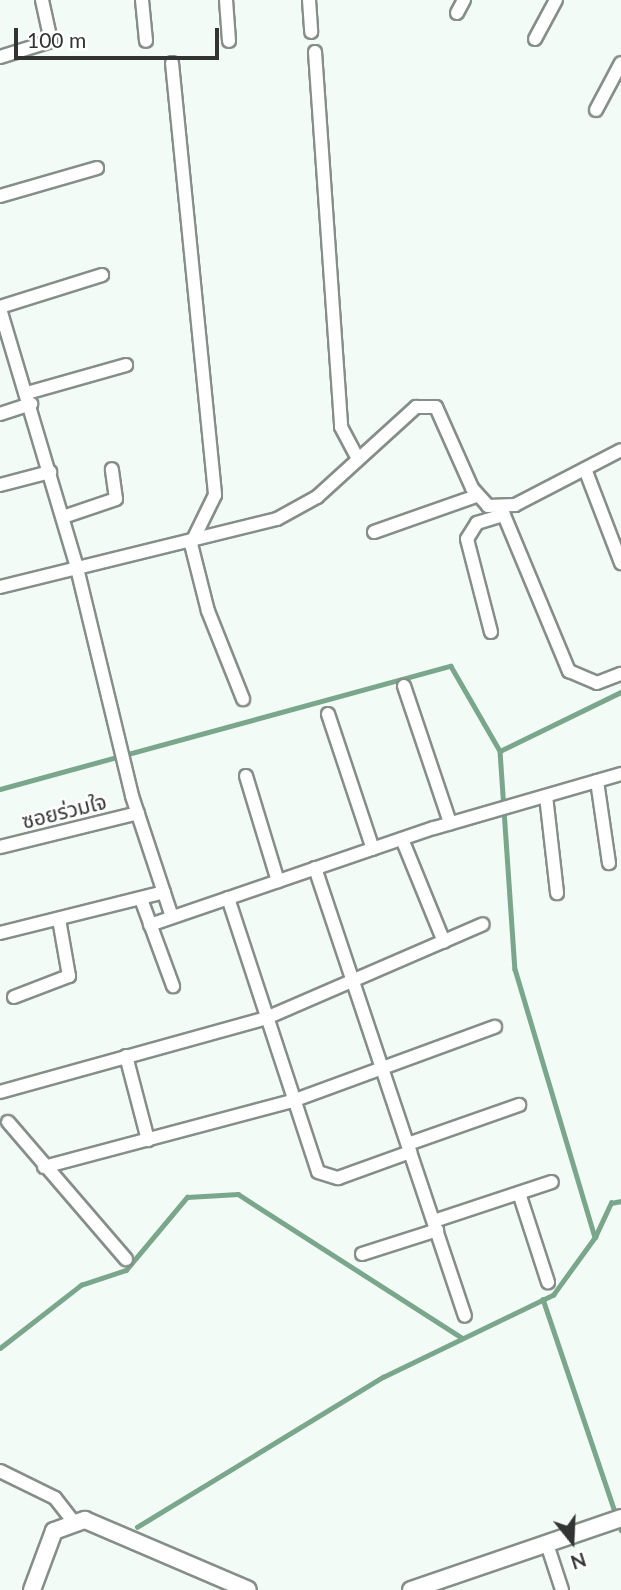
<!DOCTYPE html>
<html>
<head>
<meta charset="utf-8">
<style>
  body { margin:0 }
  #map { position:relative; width:621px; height:1590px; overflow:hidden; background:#f2fbf6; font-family:Lato,"Noto Sans Thai",sans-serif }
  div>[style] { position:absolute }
  .stream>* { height:4.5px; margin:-2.25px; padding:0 2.25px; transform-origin:2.25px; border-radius:2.25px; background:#7aa78c }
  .roads { filter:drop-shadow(2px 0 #868e89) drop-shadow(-2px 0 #868e89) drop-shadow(0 2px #868e89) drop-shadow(0 -2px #868e89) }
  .minor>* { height:12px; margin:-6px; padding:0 6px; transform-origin:6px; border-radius:6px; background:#fff }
  .tertiary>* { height:16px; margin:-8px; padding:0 8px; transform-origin:8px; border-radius:8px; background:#fff }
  span { translate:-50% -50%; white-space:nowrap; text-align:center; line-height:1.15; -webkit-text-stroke:5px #fff; paint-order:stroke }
  .street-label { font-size:21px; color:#313432 }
  .north { position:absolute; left:537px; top:1506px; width:70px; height:70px; -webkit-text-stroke:5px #fff; paint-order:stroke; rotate:162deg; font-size:19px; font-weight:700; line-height:28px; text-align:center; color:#313432 }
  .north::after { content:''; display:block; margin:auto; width:24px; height:32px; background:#313432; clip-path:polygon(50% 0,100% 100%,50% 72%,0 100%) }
  .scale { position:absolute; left:14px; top:28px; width:205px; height:32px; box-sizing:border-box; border:4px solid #313432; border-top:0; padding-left:9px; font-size:21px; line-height:24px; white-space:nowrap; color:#313432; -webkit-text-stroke:5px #fff; paint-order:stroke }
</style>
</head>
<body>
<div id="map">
  <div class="stream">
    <div style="left:500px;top:751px;width:135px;rotate:-26deg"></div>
    <div style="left:0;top:789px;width:467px;rotate:-15.3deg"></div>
    <div style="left:451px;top:666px;width:98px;rotate:60deg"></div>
    <div style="left:500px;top:751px;width:219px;rotate:86.1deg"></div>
    <div style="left:515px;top:969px;width:280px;rotate:73.4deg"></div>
    <div style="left:595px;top:1237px;width:38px;rotate:-65deg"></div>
    <div style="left:611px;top:1203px;width:10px;rotate:-11deg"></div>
    <div style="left:543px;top:1299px;width:244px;rotate:71.3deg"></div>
    <div style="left:0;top:1348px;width:103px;rotate:-37.9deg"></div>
    <div style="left:81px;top:1285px;width:47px;rotate:-18.4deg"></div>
    <div style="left:126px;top:1270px;width:95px;rotate:-50.1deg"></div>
    <div style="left:187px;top:1197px;width:51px;rotate:-3.4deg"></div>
    <div style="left:238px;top:1194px;width:266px;rotate:32.7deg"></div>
    <div style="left:137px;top:1527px;width:288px;rotate:-31.4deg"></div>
    <div style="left:383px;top:1377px;width:189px;rotate:-25.8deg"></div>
    <div style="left:553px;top:1295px;width:72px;rotate:-54.1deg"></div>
  </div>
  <div class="roads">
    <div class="minor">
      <div style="left:142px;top:0;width:41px;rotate:84.4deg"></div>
      <div style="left:226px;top:0;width:41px;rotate:85.8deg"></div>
      <div style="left:309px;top:0;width:32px;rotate:86deg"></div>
      <div style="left:457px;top:13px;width:15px;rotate:-62deg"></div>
      <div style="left:535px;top:39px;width:44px;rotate:-61.7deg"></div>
      <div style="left:315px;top:52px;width:376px;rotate:86deg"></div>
      <div style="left:341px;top:427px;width:34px;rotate:62deg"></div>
      <div style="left:0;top:57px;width:53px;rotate:-17.4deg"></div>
      <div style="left:51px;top:41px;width:42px;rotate:-102.4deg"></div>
      <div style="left:172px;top:63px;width:434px;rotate:84.3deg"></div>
      <div style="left:215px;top:495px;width:55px;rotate:116.1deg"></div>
      <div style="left:191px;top:544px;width:69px;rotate:75.8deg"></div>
      <div style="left:208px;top:611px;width:95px;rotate:68.3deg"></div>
      <div style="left:596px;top:110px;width:53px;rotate:-62deg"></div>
      <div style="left:0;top:196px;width:101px;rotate:-16.1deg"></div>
      <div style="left:0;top:307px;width:107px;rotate:-17.4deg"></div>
      <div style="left:0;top:309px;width:266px;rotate:73.4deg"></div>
      <div style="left:76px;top:564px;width:239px;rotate:76.4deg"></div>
      <div style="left:132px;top:796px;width:127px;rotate:71.7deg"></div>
      <div style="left:27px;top:393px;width:103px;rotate:-15.8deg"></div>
      <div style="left:0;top:414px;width:33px;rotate:-18deg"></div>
      <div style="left:585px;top:469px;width:101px;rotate:69deg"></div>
      <div style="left:0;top:485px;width:52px;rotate:-14.6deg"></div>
      <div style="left:501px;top:508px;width:177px;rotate:67.4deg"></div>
      <div style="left:569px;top:671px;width:30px;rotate:23deg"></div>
      <div style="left:597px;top:683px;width:26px;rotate:-21deg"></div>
      <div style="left:63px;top:517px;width:56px;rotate:-18.8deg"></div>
      <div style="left:116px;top:499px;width:30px;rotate:-98deg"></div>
      <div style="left:374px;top:532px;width:108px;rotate:-19.4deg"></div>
      <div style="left:0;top:587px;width:285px;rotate:-13.8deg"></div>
      <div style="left:277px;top:519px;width:46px;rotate:-28.8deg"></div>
      <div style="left:317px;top:497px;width:134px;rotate:-42.3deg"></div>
      <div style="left:416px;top:407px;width:20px"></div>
      <div style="left:436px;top:407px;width:89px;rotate:66deg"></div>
      <div style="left:472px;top:488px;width:24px;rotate:48deg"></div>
      <div style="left:488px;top:506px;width:27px;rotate:-2deg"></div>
      <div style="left:515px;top:505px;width:119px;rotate:-27.4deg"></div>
      <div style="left:491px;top:632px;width:96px;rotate:-104.5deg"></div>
      <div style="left:467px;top:539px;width:19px;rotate:-58deg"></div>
      <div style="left:477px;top:523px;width:28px;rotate:-17deg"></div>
      <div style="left:404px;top:686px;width:145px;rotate:71.4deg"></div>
      <div style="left:328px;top:714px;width:142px;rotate:71.6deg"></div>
      <div style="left:246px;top:776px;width:110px;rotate:73.1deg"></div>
      <div style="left:597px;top:781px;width:83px;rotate:81.7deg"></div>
      <div style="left:546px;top:796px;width:98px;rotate:83.5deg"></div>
      <div style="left:402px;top:839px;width:111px;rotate:67.8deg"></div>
      <div style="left:0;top:847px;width:142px;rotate:-13.8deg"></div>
      <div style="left:315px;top:868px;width:472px;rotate:71.5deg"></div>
      <div style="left:228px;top:898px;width:288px;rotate:71.8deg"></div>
      <div style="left:318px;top:1172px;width:21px;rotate:17deg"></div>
      <div style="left:338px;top:1178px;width:77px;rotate:-19.9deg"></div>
      <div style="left:141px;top:899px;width:93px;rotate:69.8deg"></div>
      <div style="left:150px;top:925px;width:300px;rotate:-18.9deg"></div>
      <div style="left:434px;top:828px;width:195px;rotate:-16.1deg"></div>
      <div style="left:0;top:933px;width:169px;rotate:-14deg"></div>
      <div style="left:14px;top:997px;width:59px;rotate:-20.9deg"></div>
      <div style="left:69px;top:976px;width:58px;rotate:-100deg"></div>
      <div style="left:126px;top:1056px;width:87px;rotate:75.3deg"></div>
      <div style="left:0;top:1092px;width:276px;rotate:-15.5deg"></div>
      <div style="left:266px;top:1018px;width:236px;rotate:-23.4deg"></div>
      <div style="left:8px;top:1122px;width:181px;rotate:49.3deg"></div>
      <div style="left:408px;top:1144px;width:118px;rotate:-19.4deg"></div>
      <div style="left:44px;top:1167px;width:260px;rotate:-14.9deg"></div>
      <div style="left:295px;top:1100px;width:213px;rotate:-20.1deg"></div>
      <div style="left:519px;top:1193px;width:94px;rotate:72deg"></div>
      <div style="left:434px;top:1221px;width:124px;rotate:-18.3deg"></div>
      <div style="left:362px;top:1254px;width:79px;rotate:-17.7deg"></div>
      <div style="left:0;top:1471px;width:61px;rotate:26.1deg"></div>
      <div style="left:55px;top:1498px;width:29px;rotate:52deg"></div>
      <div style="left:547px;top:1544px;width:48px;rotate:71.9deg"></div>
    </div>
    <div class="tertiary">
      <div style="left:32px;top:1590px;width:63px;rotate:-69.6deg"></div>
      <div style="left:54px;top:1531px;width:33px;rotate:-20deg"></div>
      <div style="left:85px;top:1520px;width:177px;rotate:23.2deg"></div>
      <div style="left:411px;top:1590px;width:222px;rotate:-18.9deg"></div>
    </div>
  </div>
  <div class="street-label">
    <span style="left:64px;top:811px;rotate:-14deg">ซอยร่วมใจ</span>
  </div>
  <div class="north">N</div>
  <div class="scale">100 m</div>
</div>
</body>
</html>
